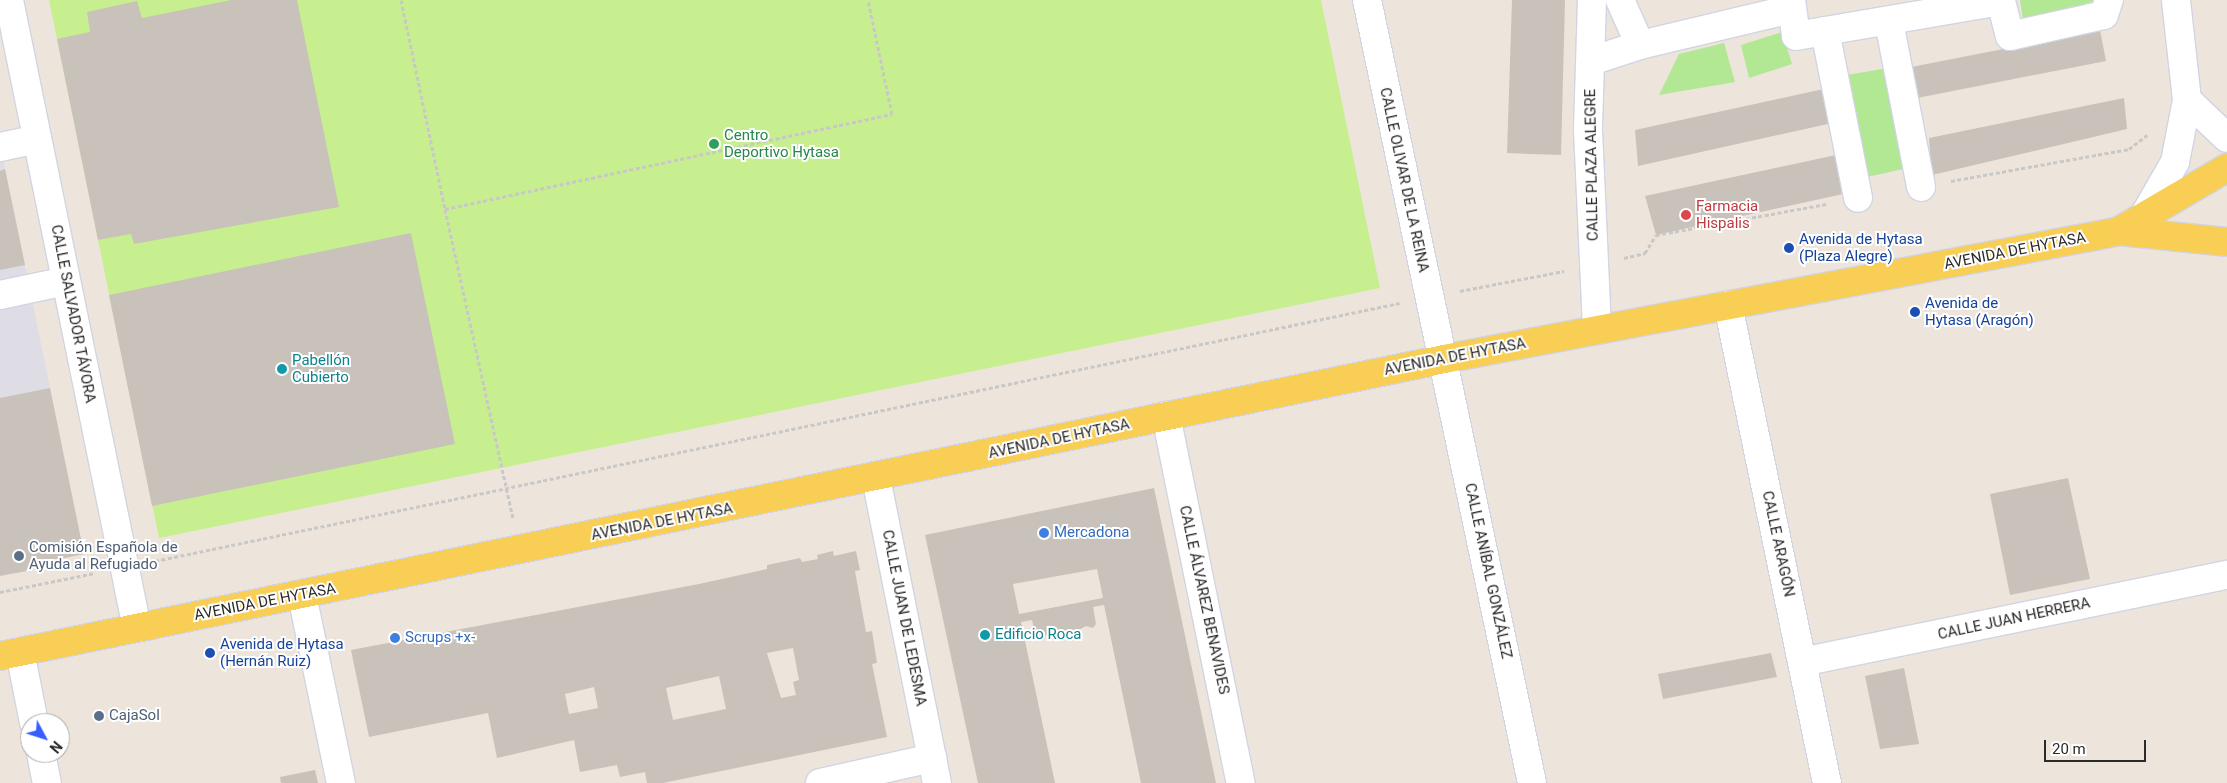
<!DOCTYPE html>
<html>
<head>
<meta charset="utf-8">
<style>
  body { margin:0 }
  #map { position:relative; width:2227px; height:783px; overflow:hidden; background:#ede5db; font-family:Roboto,sans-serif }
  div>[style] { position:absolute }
  .industrial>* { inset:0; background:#dedce5 }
  .green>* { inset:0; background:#b2e794 }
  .pitch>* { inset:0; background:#c8ef8f }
  .building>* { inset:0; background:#c8c2ba }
  .path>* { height:3px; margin-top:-1.5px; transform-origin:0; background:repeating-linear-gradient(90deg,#c8c8c8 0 4px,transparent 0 6.5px) }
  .roads { filter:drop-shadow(1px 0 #d0d4e4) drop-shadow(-1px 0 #d0d4e4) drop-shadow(0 1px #d0d4e4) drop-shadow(0 -1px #d0d4e4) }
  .minor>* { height:28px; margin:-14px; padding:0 14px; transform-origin:14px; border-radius:14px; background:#fff }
  .major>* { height:28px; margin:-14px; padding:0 14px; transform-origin:14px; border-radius:14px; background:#f8cf54 }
  .dots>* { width:14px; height:14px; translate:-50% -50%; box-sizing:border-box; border:2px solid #fff; border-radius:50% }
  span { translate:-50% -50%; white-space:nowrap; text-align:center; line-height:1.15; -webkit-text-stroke:4px #fff; paint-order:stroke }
  .leisure-label { font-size:15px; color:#27864d }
  .left { translate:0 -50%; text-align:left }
  .street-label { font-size:15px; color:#2a2a2a }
  .health-label { font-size:15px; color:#be3a42 }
  .transit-label { font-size:15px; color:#164399 }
  .culture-label { font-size:15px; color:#0d838f }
  .shop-label { font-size:15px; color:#366cbe }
  .service-label { font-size:15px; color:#4e5e75 }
  .north { position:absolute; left:20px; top:713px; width:50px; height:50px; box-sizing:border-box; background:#fff; border:1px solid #aaa; border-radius:50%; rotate:130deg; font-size:14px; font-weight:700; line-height:20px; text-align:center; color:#2a2a2a }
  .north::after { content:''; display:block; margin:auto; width:18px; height:22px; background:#365fff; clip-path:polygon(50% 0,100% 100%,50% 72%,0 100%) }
  .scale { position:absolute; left:2044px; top:740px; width:102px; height:22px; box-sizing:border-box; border:2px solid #2a2a2a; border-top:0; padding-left:6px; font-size:15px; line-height:18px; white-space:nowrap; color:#2a2a2a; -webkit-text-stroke:4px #fff; paint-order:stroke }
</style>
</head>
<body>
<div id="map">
  <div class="industrial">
    <div style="clip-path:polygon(0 144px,84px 554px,0 571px)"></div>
  </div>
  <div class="green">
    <div style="clip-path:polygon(2020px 0,2101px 0,2102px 8px,2024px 27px)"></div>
    <div style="clip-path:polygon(1782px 32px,1792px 64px,1749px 78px,1741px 45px)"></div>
    <div style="clip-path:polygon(1724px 43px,1735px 82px,1659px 95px,1679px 54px)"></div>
    <div style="clip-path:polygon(1894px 67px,1912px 167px,1858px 179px,1835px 77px)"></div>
  </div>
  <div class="pitch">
    <div style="clip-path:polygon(49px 0,1321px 0,1380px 288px,159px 538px)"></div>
  </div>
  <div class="building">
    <div style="clip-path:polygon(231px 0,297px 0,339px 207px,134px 244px,131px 234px,98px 240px,57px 39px,90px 32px,87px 12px,137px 1px,142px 18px)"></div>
    <div style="clip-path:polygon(1512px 0,1565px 0,1561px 155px,1507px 153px)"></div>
    <div style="clip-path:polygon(2100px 30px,2106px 61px,1907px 100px,1901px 69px)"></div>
    <div style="clip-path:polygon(1828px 88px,1837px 122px,1638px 166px,1635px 130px)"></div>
    <div style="clip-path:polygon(2124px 98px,2127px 129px,1932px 175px,1929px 138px)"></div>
    <div style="clip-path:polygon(1850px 152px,1857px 191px,1656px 235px,1645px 196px)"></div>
    <div style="clip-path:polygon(5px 169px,25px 265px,0 270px,0 171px)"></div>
    <div style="clip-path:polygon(411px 233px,455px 444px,152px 506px,109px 295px)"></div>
    <div style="clip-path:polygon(50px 388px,84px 554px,31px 565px,32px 570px,0 576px,0 398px)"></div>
    <div style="clip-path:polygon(2068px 478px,2090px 579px,2010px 595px,1990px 494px)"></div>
    <div style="clip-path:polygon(evenodd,1154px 488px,1216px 783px,1141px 783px,1104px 605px,1093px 607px,1096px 624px,1093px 628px,1086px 626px,1065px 637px,1046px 635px,1044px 639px,1036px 636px,1032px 620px,1021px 622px,1055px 783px,978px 783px,925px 535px,1154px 488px,1097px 569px,1103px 598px,1019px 614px,1013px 584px,1097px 569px)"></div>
    <div style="clip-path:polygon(evenodd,833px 551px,834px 556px,856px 551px,860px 570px,855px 571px,866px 632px,872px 631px,877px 663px,872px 664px,887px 737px,663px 783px,647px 783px,645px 772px,620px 777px,617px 765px,580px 772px,574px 740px,497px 758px,488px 713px,369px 737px,351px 650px,699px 584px,767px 569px,767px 565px,800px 558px,802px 562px,818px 559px,817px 555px,833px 551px,793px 648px,799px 680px,793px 682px,796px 695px,781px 698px,767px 653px,793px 648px,833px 551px,719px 676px,726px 709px,673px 720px,666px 688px,719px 676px,833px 551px,594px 687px,598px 708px,569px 714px,565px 694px,594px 687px)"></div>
    <div style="clip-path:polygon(1771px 653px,1777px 677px,1663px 699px,1658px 674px)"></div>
    <div style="clip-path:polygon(1904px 668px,1919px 744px,1880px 749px,1865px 676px)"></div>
    <div style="clip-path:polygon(315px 770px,318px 783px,281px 783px,280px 777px)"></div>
  </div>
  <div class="path">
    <div style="left:401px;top:0;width:214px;rotate:78.1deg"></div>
    <div style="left:445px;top:209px;width:457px;rotate:-12deg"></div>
    <div style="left:892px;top:114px;width:116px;rotate:-101.9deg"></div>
    <div style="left:1951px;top:181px;width:181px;rotate:-10.2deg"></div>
    <div style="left:2129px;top:149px;width:23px;rotate:-38deg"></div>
    <div style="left:445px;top:209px;width:316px;rotate:77.6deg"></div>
    <div style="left:1624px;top:258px;width:22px;rotate:-13deg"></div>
    <div style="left:1645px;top:253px;width:21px;rotate:-59deg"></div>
    <div style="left:1656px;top:235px;width:174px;rotate:-10.3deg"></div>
    <div style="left:1460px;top:291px;width:106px;rotate:-10.9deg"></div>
    <div style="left:155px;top:561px;width:1271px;rotate:-11.71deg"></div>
    <div style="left:0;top:592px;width:97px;rotate:-11.3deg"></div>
  </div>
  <div class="roads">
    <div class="minor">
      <div style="left:9px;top:0;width:641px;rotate:78.48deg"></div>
      <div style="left:1367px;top:0;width:800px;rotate:78.1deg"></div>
      <div style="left:1592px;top:0;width:130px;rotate:91.8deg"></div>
      <div style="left:1588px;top:130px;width:200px;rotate:87.4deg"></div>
      <div style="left:1620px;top:0;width:49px;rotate:66deg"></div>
      <div style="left:1640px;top:45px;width:155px;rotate:-13.4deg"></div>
      <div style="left:1791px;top:0;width:36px;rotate:82deg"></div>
      <div style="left:1796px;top:36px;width:208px;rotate:-9.7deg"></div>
      <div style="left:2001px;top:1px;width:36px;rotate:76deg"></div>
      <div style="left:2010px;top:36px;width:96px;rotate:-12.6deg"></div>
      <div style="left:2104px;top:15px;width:16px;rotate:-72deg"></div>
      <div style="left:1889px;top:22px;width:168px;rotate:79deg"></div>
      <div style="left:1825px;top:31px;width:170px;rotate:78.8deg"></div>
      <div style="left:1591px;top:61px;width:52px;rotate:-18.1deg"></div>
      <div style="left:2187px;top:100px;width:55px;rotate:43.5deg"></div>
      <div style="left:0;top:147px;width:38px;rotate:-12deg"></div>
      <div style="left:2144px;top:216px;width:62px;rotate:-60.1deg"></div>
      <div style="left:2175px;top:162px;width:63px;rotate:-79deg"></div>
      <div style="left:2187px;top:100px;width:101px;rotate:-96.3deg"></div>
      <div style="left:0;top:295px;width:67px;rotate:-12deg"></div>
      <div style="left:1728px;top:305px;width:488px;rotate:78.3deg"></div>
      <div style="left:1166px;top:416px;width:375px;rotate:78.5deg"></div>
      <div style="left:876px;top:478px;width:311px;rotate:78.7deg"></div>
      <div style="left:302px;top:595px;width:192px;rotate:78.3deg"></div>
      <div style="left:20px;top:652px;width:72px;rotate:78.8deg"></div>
      <div style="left:1802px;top:662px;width:434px;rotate:-11.6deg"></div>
      <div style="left:41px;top:753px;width:31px;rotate:79deg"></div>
      <div style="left:820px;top:783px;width:115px;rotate:-12.6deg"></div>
    </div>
    <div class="major">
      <div style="left:2119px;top:231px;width:109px;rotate:5.8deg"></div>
      <div style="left:0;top:656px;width:1474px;rotate:-11.62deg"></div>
      <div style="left:1444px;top:359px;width:673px;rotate:-10.71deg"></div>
      <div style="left:2105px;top:234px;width:14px;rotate:-12deg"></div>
      <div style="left:2119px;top:231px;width:125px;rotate:-30.3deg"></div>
    </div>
  </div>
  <div class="dots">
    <div style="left:714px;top:144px;background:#2e9e5b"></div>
    <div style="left:1686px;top:215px;background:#e0444e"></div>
    <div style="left:1789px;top:248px;background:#1a4fb4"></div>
    <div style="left:1915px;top:312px;background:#1a4fb4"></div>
    <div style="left:282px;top:369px;background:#0f9aa8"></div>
    <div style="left:1044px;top:533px;background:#3f7fe0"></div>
    <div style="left:19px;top:556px;background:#5c6f8a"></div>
    <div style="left:985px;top:635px;background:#0f9aa8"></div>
    <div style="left:395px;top:638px;background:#3f7fe0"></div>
    <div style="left:210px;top:653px;background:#1a4fb4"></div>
    <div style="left:99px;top:716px;background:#5c6f8a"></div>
  </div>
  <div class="leisure-label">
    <span class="left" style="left:724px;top:144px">Centro<br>Deportivo Hytasa</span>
  </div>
  <div class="street-label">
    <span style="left:1592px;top:165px;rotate:-91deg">CALLE PLAZA ALEGRE</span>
    <span style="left:1404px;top:180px;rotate:78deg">CALLE OLIVAR DE LA REINA</span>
    <span style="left:2015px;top:251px;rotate:-11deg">AVENIDA DE HYTASA</span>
    <span style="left:73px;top:314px;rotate:79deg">CALLE SALVADOR TÁVORA</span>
    <span style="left:1455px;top:357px;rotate:-11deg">AVENIDA DE HYTASA</span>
    <span style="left:1059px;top:439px;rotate:-12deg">AVENIDA DE HYTASA</span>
    <span style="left:662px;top:522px;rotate:-11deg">AVENIDA DE HYTASA</span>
    <span style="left:1778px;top:544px;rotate:78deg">CALLE ARAGÓN</span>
    <span style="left:1488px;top:571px;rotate:78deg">CALLE ANÍBAL GONZÁLEZ</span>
    <span style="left:1204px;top:600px;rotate:78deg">CALLE ÁLVAREZ BENAVIDES</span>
    <span style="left:265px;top:602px;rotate:-11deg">AVENIDA DE HYTASA</span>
    <span style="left:904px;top:618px;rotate:79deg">CALLE JUAN DE LEDESMA</span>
    <span style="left:2014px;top:619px;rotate:-12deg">CALLE JUAN HERRERA</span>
  </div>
  <div class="health-label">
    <span class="left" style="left:1696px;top:215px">Farmacia<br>Hispalis</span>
  </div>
  <div class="transit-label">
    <span class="left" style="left:1799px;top:248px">Avenida de Hytasa<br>(Plaza Alegre)</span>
    <span class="left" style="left:1925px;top:312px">Avenida de<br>Hytasa (Aragón)</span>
    <span class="left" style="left:220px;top:653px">Avenida de Hytasa<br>(Hernán Ruiz)</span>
  </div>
  <div class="culture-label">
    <span class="left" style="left:292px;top:369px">Pabellón<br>Cubierto</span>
    <span class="left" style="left:995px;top:635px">Edificio Roca</span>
  </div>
  <div class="shop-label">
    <span class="left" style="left:1054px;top:533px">Mercadona</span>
    <span class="left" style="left:405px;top:638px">Scrups +x-</span>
  </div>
  <div class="service-label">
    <span class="left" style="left:29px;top:556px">Comisión Española de<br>Ayuda al Refugiado</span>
    <span class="left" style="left:109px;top:716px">CajaSol</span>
  </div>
  <div class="north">N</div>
  <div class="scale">20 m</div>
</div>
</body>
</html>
